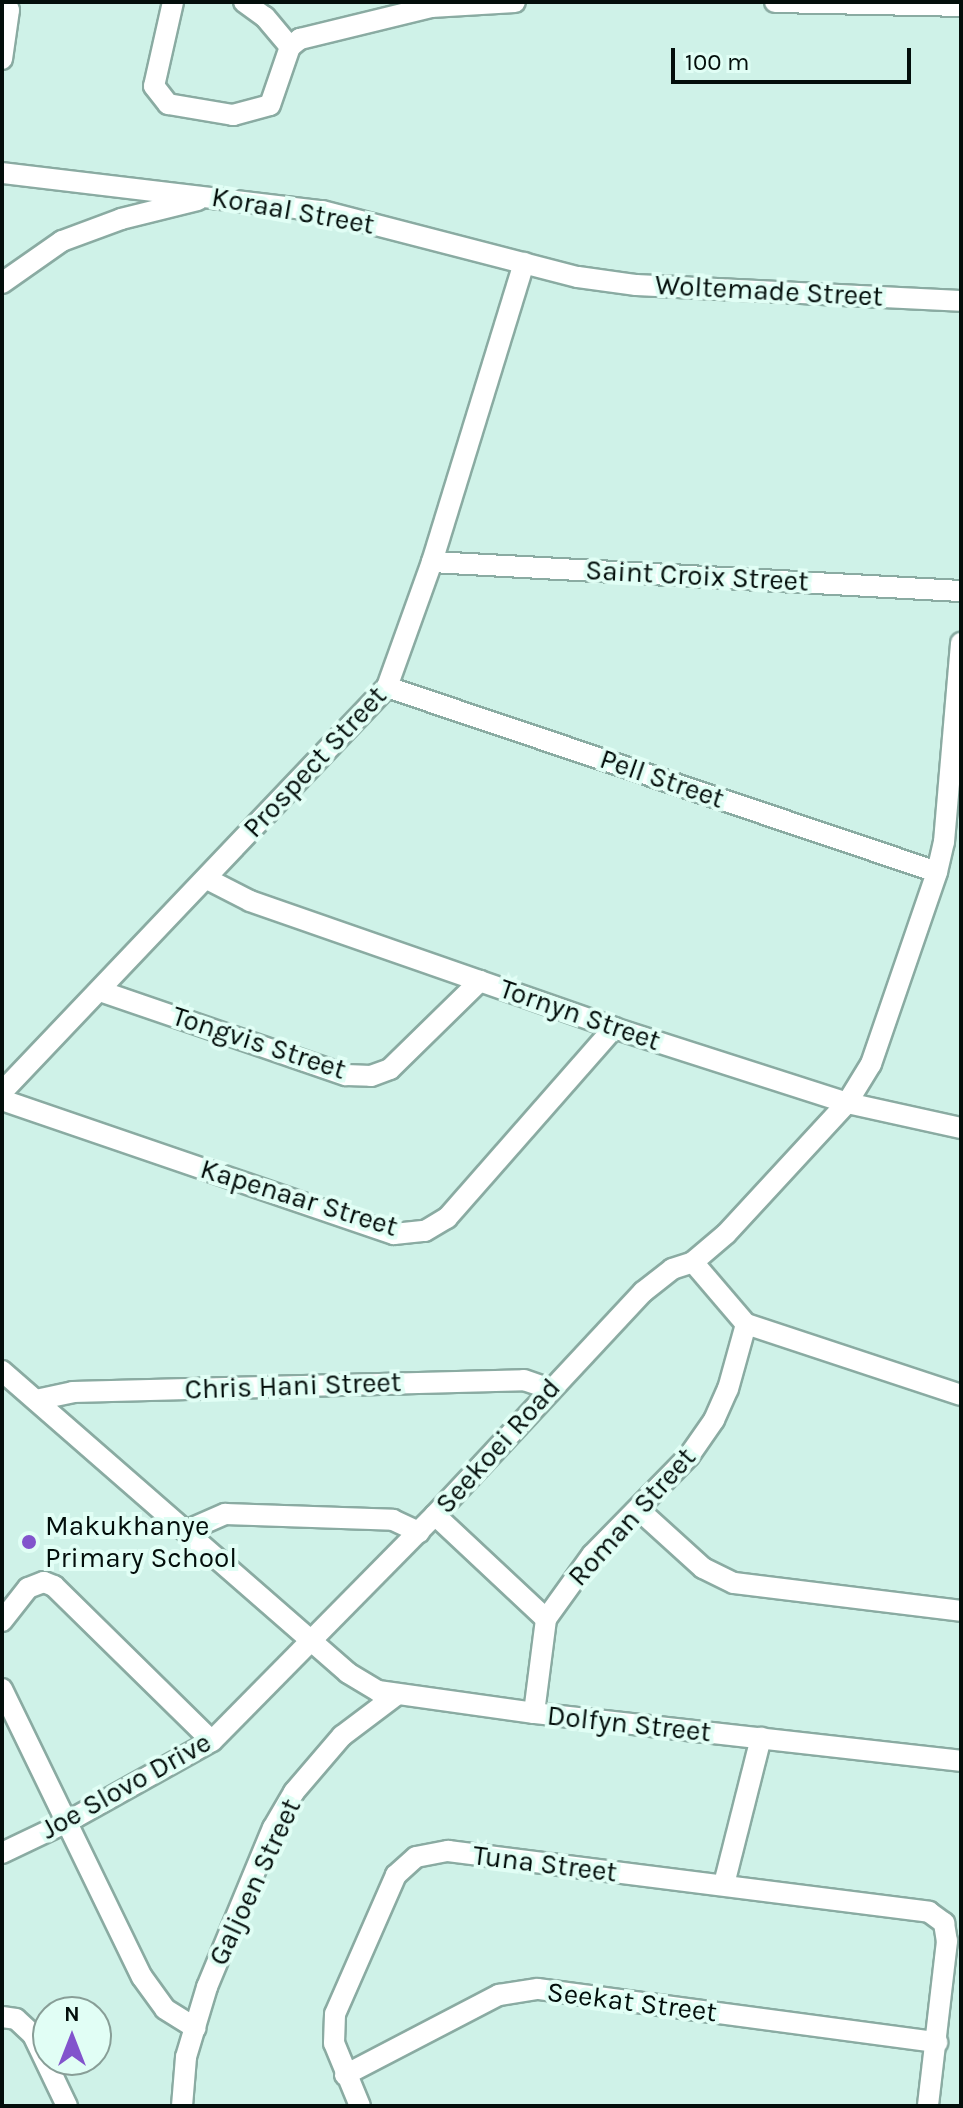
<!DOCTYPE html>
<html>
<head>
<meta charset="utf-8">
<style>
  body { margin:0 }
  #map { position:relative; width:963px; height:2108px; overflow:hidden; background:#cff2e8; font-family:Karla,sans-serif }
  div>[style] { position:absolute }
  .roads { filter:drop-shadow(2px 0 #8aaba2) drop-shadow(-2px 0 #8aaba2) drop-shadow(0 2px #8aaba2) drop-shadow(0 -2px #8aaba2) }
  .minor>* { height:20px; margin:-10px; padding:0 10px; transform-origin:10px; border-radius:10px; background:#fff }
  .dots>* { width:22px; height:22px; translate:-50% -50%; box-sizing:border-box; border:4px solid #e1fef5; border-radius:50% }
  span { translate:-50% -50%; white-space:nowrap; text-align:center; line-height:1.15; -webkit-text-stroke:8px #e1fef5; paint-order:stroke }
  .street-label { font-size:28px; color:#030e0b }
  .poi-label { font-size:28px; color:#030e0b }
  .left { translate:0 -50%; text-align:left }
  .frame { position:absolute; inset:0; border:4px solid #030e0b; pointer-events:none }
  .north { position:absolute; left:32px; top:1996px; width:80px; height:80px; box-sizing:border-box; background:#e1fef5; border:2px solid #889e97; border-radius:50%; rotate:0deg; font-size:22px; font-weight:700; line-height:32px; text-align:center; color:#030e0b }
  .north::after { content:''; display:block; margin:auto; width:28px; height:36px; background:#8254cc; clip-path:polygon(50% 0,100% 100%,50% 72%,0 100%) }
  .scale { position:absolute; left:671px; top:48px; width:240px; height:36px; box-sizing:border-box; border:4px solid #030e0b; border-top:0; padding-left:10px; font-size:24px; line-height:28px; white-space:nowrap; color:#030e0b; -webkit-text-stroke:6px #e1fef5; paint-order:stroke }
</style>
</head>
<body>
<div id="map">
  <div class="roads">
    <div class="minor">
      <div style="left:173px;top:2px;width:86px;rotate:102.7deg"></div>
      <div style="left:154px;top:86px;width:23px;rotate:52deg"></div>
      <div style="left:168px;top:104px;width:66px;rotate:9.6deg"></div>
      <div style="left:233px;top:115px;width:38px;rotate:-15deg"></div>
      <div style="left:270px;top:105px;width:61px;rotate:-71deg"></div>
      <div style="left:290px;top:47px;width:13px;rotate:-39deg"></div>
      <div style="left:300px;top:39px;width:135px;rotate:-13.7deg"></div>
      <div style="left:431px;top:7px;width:84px;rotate:-3.4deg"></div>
      <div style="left:244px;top:2px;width:26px;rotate:36deg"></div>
      <div style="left:265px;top:17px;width:39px;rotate:50deg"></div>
      <div style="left:775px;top:2px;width:186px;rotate:1.2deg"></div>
      <div style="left:2px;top:59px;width:49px;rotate:-81.9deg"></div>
      <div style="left:9px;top:10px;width:9px;rotate:-111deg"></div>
      <div style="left:2px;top:173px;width:322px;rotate:6.8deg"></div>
      <div style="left:322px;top:211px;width:264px;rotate:14.5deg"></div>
      <div style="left:578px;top:277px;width:59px;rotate:7.9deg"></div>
      <div style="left:636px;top:285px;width:325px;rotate:2.8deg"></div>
      <div style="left:2px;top:283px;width:73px;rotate:-35deg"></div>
      <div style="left:62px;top:241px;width:63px;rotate:-20.4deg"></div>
      <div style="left:121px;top:219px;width:79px;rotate:-13.9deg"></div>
      <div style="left:432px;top:562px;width:530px;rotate:3.14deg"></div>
      <div style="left:387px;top:687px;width:580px;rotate:18.59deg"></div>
      <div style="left:207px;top:879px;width:48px;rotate:27.1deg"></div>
      <div style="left:250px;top:901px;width:386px;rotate:19.2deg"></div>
      <div style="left:614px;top:1028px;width:245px;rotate:17.8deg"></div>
      <div style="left:847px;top:1103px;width:117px;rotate:12.4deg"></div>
      <div style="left:100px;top:991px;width:260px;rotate:18.9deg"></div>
      <div style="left:346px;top:1075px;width:25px;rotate:2deg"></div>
      <div style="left:371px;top:1076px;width:20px;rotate:-20deg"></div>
      <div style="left:390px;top:1069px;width:126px;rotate:-44.4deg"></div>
      <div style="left:2px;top:1092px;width:559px;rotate:-46.45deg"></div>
      <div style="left:387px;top:687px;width:133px;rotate:-70.2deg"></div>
      <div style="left:432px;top:562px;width:313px;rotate:-72.9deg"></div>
      <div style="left:2px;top:1100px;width:414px;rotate:18.9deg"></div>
      <div style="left:394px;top:1234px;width:31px;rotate:-6deg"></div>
      <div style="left:425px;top:1231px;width:26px;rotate:-31deg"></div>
      <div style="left:447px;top:1218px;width:253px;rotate:-48.7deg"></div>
      <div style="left:693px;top:1262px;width:82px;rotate:49.5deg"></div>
      <div style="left:746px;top:1324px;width:226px;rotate:18.3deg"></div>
      <div style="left:2px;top:1371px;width:459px;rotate:41.1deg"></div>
      <div style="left:348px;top:1673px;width:35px;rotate:31deg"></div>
      <div style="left:378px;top:1691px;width:158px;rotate:8deg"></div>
      <div style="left:534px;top:1713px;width:430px;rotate:6.4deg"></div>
      <div style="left:36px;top:1400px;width:38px;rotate:-12deg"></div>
      <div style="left:73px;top:1392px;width:451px;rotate:-1.5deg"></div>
      <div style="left:524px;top:1380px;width:28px;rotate:19deg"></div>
      <div style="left:639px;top:1510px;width:86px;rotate:42.2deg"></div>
      <div style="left:703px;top:1568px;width:34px;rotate:26deg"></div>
      <div style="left:734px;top:1583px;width:229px;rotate:7deg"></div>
      <div style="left:435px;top:1515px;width:152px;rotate:43.1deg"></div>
      <div style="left:186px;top:1531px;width:43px;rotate:-23.6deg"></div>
      <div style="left:225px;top:1514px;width:168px;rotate:2deg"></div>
      <div style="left:393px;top:1520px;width:29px;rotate:25deg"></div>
      <div style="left:2px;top:1621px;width:42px;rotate:-51.8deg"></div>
      <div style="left:28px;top:1588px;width:17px;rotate:-21deg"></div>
      <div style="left:44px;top:1582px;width:11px;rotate:22deg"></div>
      <div style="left:54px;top:1586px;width:221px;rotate:44.5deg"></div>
      <div style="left:2px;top:1689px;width:320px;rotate:64.1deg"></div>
      <div style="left:142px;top:1977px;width:39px;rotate:54deg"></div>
      <div style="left:165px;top:2009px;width:36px;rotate:32deg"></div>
      <div style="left:534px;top:1713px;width:95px;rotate:-82.7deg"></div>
      <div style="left:546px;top:1619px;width:79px;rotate:-54.3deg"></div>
      <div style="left:592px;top:1555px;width:139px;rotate:-45.6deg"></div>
      <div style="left:689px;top:1456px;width:44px;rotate:-55.2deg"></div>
      <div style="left:714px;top:1420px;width:34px;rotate:-66deg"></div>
      <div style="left:728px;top:1389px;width:67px;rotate:-74.5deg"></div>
      <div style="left:2px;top:1853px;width:72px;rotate:-25.5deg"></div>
      <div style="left:67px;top:1822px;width:166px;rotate:-29.2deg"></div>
      <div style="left:212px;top:1741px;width:317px;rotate:-45.4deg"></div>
      <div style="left:435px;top:1515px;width:305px;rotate:-47deg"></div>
      <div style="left:643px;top:1292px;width:37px;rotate:-38deg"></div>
      <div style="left:672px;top:1269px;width:22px;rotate:-18deg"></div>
      <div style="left:693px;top:1262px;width:43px;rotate:-40.3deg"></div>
      <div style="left:726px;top:1234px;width:178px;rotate:-47.3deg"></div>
      <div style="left:847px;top:1103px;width:46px;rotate:-58.4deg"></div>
      <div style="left:871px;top:1064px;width:203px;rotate:-71deg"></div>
      <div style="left:937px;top:872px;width:31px;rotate:-77deg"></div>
      <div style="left:944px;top:842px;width:200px;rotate:-85.1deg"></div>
      <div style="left:724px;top:1884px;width:151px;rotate:-75.8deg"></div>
      <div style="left:2px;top:2017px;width:14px;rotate:8deg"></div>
      <div style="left:16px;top:2019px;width:23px;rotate:43deg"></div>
      <div style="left:33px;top:2035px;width:79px;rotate:64.4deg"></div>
      <div style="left:345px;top:2075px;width:174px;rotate:-27.5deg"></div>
      <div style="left:499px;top:1995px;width:39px;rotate:-9deg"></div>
      <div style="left:538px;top:1989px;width:403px;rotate:7.6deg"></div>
      <div style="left:182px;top:2106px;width:49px;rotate:-85.3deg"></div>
      <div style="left:186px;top:2057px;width:73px;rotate:-73.3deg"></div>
      <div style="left:207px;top:1987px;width:172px;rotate:-67.5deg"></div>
      <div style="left:273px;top:1828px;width:42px;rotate:-59.7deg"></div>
      <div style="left:294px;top:1792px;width:74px;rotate:-49.4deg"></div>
      <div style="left:342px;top:1736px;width:66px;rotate:-37deg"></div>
      <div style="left:360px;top:2106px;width:68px;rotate:-112.4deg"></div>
      <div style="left:334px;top:2043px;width:29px;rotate:-88deg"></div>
      <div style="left:335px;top:2014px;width:152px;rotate:-66.3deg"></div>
      <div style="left:396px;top:1875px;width:27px;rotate:-42deg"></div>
      <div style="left:416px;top:1857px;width:33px;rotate:-11deg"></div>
      <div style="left:448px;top:1851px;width:485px;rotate:7.2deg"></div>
      <div style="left:929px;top:1912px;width:19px;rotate:36deg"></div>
      <div style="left:944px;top:1923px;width:18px;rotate:81deg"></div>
      <div style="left:947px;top:1941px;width:166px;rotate:96.6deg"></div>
    </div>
  </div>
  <div class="dots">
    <div style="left:29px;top:1542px;background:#8254cc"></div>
  </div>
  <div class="street-label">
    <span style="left:293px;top:211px;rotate:10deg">Koraal Street</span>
    <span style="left:769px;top:291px;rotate:3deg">Woltemade Street</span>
    <span style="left:697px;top:576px;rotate:3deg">Saint Croix Street</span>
    <span style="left:315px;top:762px;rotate:-47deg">Prospect Street</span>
    <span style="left:662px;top:779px;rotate:19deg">Pell Street</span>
    <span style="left:580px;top:1015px;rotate:19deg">Tornyn Street</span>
    <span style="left:259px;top:1043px;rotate:18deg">Tongvis Street</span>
    <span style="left:299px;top:1198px;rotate:17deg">Kapenaar Street</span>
    <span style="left:293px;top:1386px;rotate:-2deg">Chris Hani Street</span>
    <span style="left:498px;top:1446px;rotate:-48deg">Seekoei Road</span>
    <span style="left:632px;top:1517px;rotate:-48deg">Roman Street</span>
    <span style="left:629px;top:1724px;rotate:6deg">Dolfyn Street</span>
    <span style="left:126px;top:1786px;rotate:-29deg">Joe Slovo Drive</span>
    <span style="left:545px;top:1864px;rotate:7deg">Tuna Street</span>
    <span style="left:255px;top:1882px;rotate:-65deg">Galjoen Street</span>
    <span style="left:632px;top:2002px;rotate:7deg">Seekat Street</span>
  </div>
  <div class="poi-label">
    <span class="left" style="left:45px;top:1542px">Makukhanye<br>Primary School</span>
  </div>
  <div class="frame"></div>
  <div class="north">N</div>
  <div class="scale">100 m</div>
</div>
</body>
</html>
